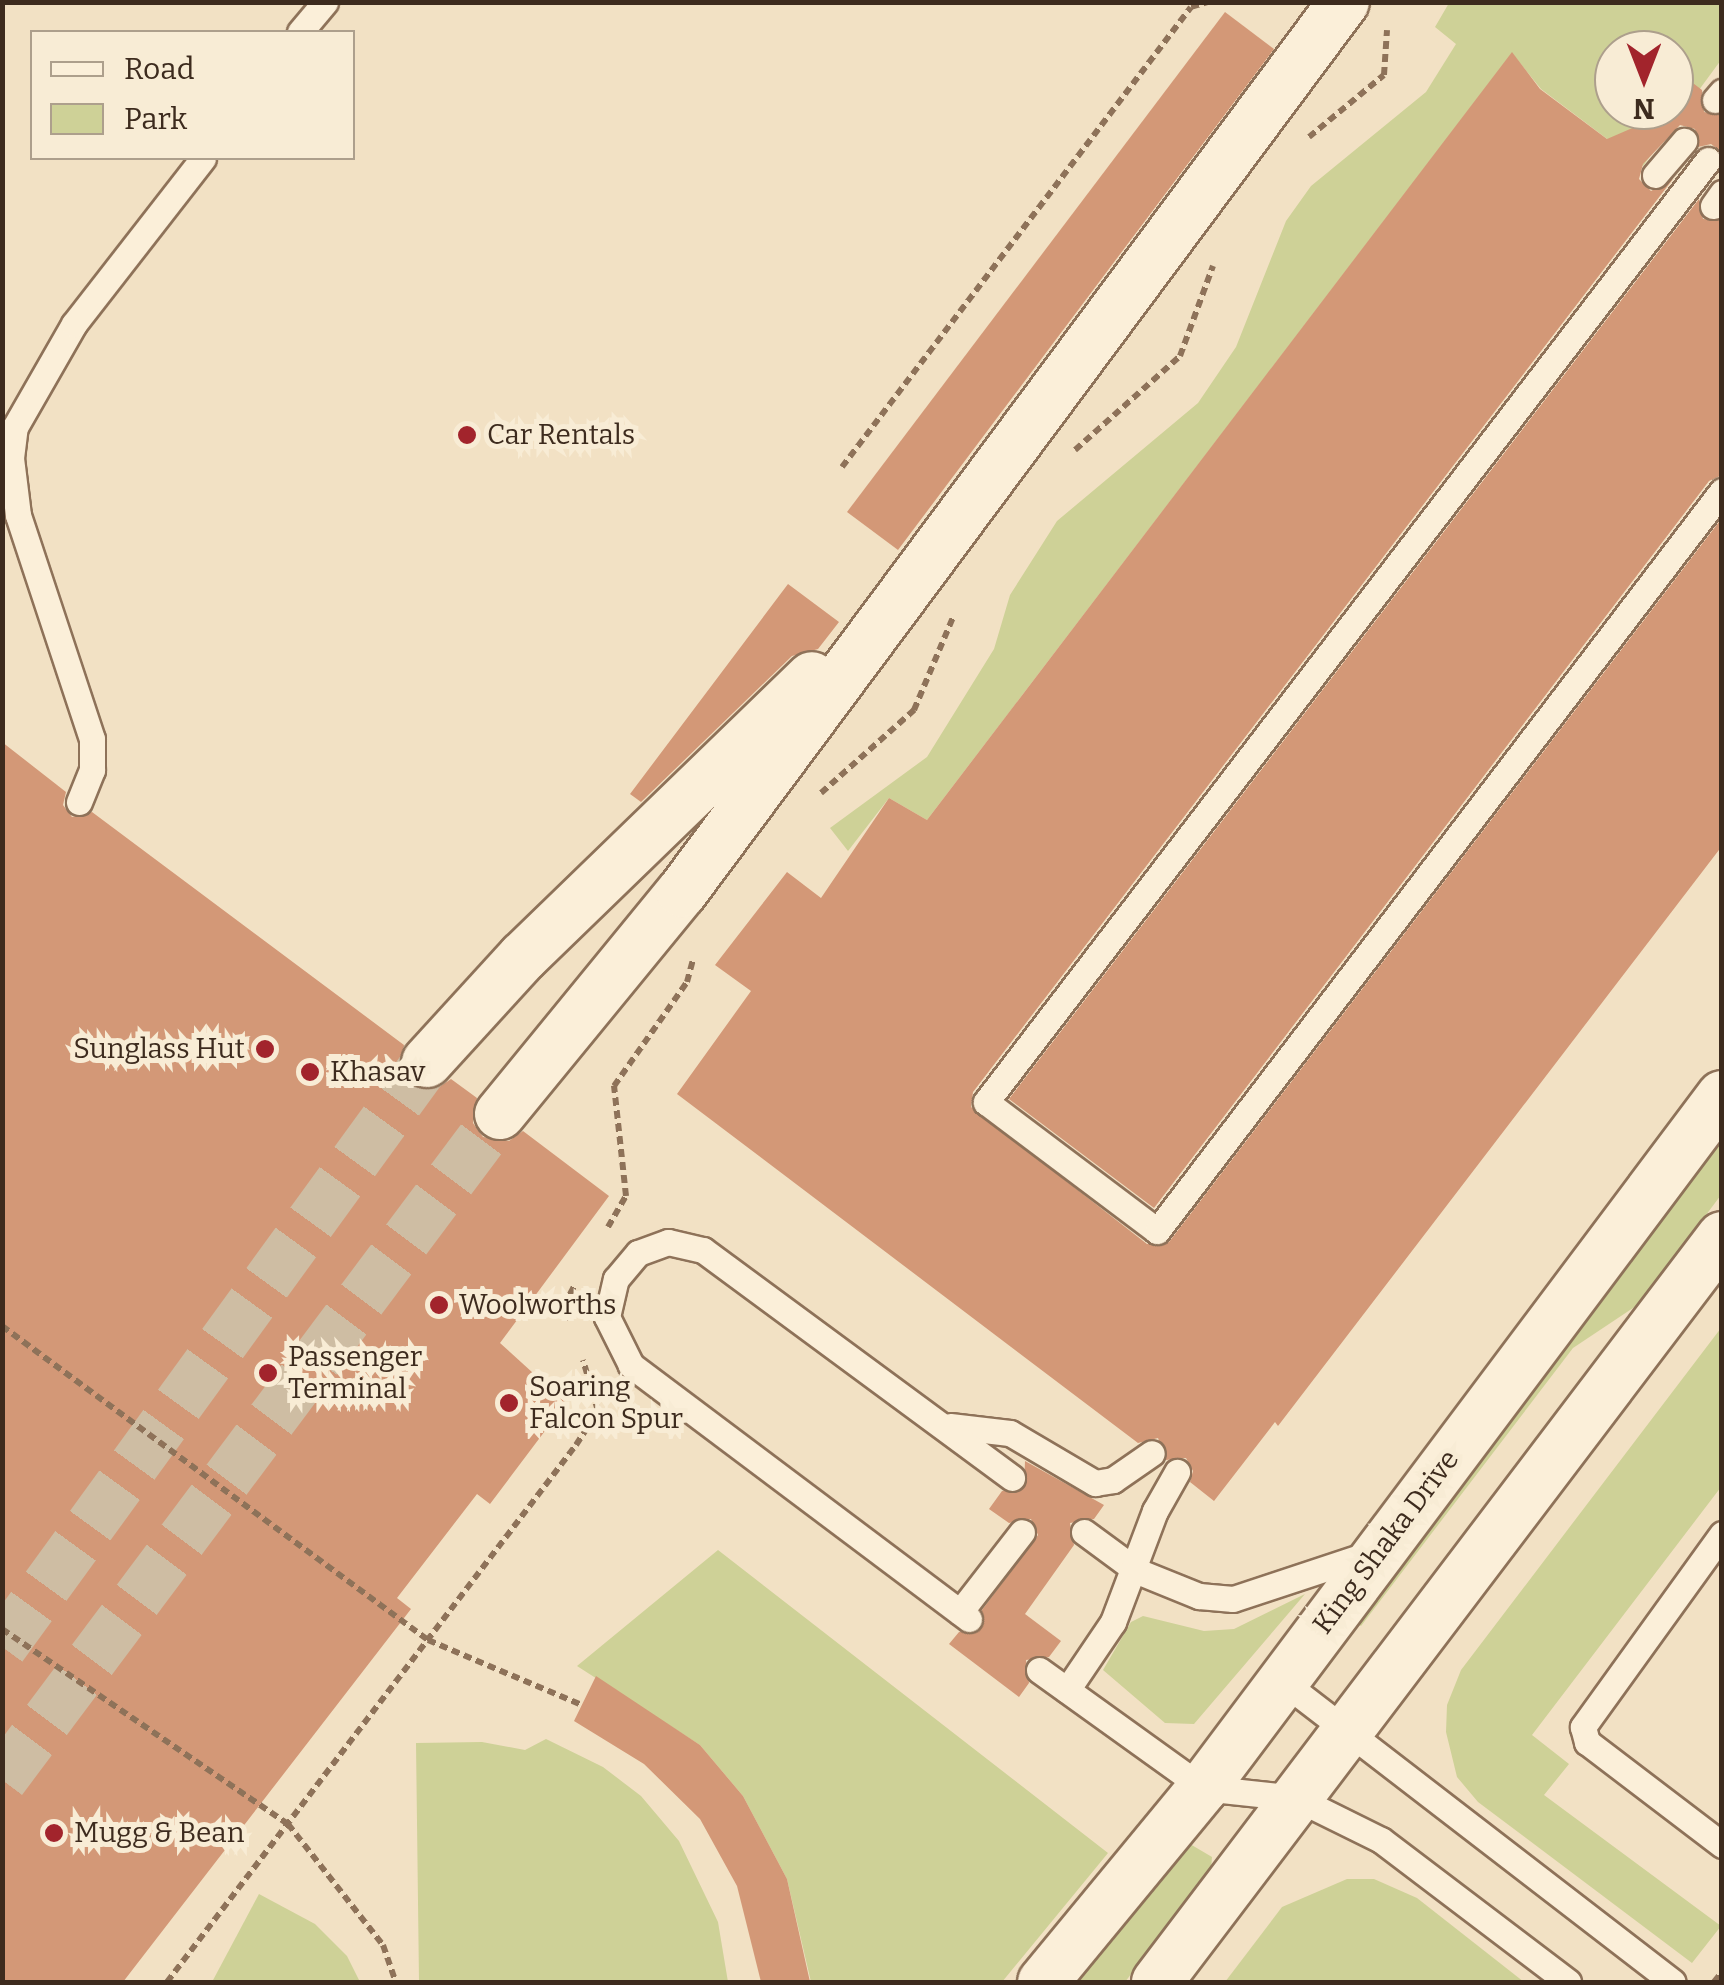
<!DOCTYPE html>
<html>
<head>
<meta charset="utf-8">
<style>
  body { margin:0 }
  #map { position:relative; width:1724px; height:1985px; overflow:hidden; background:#f2e1c4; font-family:Bitter,serif }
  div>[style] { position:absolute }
  .green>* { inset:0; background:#ced197 }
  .building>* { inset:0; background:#d39877 }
  .minor-tunnel>* { height:50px; margin-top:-25px; transform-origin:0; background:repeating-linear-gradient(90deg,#cebda3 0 50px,transparent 0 75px) }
  .path>* { height:6px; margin-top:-3px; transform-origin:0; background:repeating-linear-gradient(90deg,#8e7259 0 8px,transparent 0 13px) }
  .roads { filter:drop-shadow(2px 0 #8e7259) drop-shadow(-2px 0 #8e7259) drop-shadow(0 2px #8e7259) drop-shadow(0 -2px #8e7259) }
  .service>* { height:25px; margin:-12.5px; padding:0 12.5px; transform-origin:12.5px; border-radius:12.5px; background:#fbefd9 }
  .minor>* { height:50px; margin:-25px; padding:0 25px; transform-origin:25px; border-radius:25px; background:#fbefd9 }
  .dots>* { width:28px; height:28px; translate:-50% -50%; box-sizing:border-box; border:5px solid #f8ecd5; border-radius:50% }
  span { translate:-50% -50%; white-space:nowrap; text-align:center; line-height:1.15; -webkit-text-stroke:10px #f8ecd5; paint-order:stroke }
  .poi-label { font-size:28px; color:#3d2b1e }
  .left { translate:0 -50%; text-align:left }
  .right { translate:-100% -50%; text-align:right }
  .street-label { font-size:28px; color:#3d2b1e }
  .frame { position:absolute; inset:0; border:5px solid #3d2b1e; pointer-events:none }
  .legend { position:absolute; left:30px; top:30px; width:325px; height:130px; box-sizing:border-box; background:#f8ecd5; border:2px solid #ad9f8c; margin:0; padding:12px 18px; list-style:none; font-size:30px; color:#3d2b1e }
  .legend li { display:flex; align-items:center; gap:20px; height:50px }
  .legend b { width:50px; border:2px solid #ad9f8c }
  .north { position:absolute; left:1594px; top:30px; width:100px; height:100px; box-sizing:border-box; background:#f8ecd5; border:2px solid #ad9f8c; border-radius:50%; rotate:180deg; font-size:28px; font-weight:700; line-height:40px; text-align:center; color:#3d2b1e }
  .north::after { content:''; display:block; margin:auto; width:35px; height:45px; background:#a2242c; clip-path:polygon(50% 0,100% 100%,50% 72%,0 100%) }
</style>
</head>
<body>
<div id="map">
  <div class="green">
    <div style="clip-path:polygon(evenodd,1449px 3px,1721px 3px,1721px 60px,1643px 166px,1541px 89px,1512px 53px,927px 820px,889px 798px,848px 851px,830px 828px,927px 757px,994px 649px,1010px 595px,1057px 521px,1198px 403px,1236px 347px,1286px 221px,1311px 186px,1426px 92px,1456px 44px,1435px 27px,1449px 3px,1614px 50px,1674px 50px,1674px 110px,1614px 110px,1614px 50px)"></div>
    <div style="clip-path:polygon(1721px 1142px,1721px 1195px,1639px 1304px,1573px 1348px,1361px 1626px,1356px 1623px)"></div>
    <div style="clip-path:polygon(1721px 1328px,1721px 1487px,1532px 1735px,1569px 1764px,1544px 1795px,1721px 1926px,1692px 1963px,1478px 1802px,1457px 1777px,1446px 1732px,1447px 1705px,1461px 1670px)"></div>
    <div style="clip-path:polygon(718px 1550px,1108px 1853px,1002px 1982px,811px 1982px,787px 1879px,743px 1796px,700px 1745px,577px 1666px)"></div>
    <div style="clip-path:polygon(1305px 1594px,1194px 1724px,1165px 1723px,1103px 1670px,1131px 1622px,1143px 1616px,1204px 1631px,1234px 1629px)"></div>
    <div style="clip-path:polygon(546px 1739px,603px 1767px,641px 1796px,679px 1841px,718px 1922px,728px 1982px,419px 1982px,416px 1743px,482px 1742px,525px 1750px)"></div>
    <div style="clip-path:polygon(1190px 1844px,1212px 1857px,1211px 1869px,1125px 1982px,1077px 1982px)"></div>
    <div style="clip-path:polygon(1347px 1879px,1374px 1879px,1417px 1898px,1524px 1982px,1225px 1982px,1282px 1907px)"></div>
    <div style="clip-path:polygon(259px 1894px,315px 1924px,347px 1956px,360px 1982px,212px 1982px)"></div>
  </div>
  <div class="building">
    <div style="clip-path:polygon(1225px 12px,1274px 49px,898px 550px,847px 512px)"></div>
    <div style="clip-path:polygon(1512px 52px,1540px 89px,1607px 139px,1674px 110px,1685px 77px,1702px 90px,1704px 112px,1722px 115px,1722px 152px,1711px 144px,1698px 147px,1695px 129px,1680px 125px,1643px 164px,1639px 179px,1651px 191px,1673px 179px,973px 1092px,971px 1107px,1147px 1244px,1169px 1242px,1722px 518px,1722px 846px,1278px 1426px,1275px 1422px,1214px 1501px,1190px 1482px,1193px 1471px,1186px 1458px,1166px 1460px,1158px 1438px,1138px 1443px,677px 1094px,751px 991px,715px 965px,787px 872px,821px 898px,889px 798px,927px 820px)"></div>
    <div style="clip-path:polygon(1699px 199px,1703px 219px,1722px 220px,1722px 475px,1709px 481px,1154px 1208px,1009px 1099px)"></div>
    <div style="clip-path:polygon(788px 584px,839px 622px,818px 649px,792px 656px,641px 802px,630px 794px)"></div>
    <div style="clip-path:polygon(2px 742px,66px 792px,63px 805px,72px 817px,92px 812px,404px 1045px,399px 1070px,408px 1084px,435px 1090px,451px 1079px,477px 1098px,473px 1123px,483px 1137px,509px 1141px,523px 1131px,609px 1196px,500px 1343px,566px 1403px,490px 1504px,477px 1494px,397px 1598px,411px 1609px,123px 1982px,2px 1982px)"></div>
    <div style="clip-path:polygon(1025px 1461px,1104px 1505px,1094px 1519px,1070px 1523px,1074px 1545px,1025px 1614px,1061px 1641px,1049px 1657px,1026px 1660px,1029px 1683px,1019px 1697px,949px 1644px,959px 1632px,981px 1629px,982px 1610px,1038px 1535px,1031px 1519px,1009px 1523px,989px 1509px,1002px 1491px,1024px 1488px)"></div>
    <div style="clip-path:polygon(596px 1676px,700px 1745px,743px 1796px,787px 1879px,810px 1982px,761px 1982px,737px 1886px,700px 1819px,644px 1764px,574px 1721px)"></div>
  </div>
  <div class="minor-tunnel">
    <div style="left:2px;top:1647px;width:723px;rotate:-54deg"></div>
    <div style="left:2px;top:1780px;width:832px;rotate:-53.21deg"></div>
  </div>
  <div class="path">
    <div style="left:1309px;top:137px;width:97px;rotate:-39.6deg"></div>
    <div style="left:1384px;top:75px;width:45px;rotate:-86.2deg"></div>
    <div style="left:1075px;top:450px;width:141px;rotate:-41.8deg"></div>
    <div style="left:1180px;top:356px;width:96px;rotate:-69.9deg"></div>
    <div style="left:842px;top:467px;width:577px;rotate:-52.81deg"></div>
    <div style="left:1191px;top:7px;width:17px;rotate:-17deg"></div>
    <div style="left:821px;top:793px;width:125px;rotate:-41.7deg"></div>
    <div style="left:914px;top:710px;width:103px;rotate:-67.2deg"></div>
    <div style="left:608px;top:1227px;width:36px;rotate:-60deg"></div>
    <div style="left:626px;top:1196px;width:111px;rotate:-96.2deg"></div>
    <div style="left:614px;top:1086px;width:127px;rotate:-54.9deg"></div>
    <div style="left:687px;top:982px;width:24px;rotate:-75deg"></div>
    <div style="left:569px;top:1320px;width:15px;rotate:-110deg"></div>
    <div style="left:564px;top:1306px;width:22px;rotate:-63deg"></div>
    <div style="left:2px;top:1326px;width:529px;rotate:36.39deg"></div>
    <div style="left:428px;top:1640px;width:167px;rotate:22.9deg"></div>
    <div style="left:2px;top:1629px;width:346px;rotate:34.3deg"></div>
    <div style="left:288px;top:1824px;width:154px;rotate:51.9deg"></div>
    <div style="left:383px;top:1945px;width:39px;rotate:71deg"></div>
    <div style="left:167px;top:1982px;width:675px;rotate:-52.71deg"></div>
    <div style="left:576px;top:1445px;width:40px;rotate:-57.1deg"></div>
    <div style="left:598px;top:1411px;width:53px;rotate:-106.4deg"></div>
    <div style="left:1714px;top:1982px;width:13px;rotate:-51deg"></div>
  </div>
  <div class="roads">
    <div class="service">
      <div style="left:300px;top:32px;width:39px;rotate:-50deg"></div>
      <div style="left:1715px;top:100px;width:11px;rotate:-49deg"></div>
      <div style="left:1708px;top:160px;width:1187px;rotate:127.47deg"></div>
      <div style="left:986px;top:1102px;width:214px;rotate:37deg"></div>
      <div style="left:1157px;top:1231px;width:931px;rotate:-52.64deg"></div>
      <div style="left:1655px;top:175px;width:45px;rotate:-49.5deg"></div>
      <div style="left:1713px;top:206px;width:16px;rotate:-55deg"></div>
      <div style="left:79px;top:802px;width:35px;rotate:-68deg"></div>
      <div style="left:92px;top:770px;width:31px;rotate:-90deg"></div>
      <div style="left:92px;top:739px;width:236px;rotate:-108.3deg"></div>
      <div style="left:18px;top:515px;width:57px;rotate:-97deg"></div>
      <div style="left:11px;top:458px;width:31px;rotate:-83deg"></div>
      <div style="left:15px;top:427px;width:119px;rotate:-60.2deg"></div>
      <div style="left:74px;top:324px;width:210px;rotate:-52.1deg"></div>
      <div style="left:950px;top:1426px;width:60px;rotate:6.7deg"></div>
      <div style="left:1010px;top:1433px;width:99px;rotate:30.5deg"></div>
      <div style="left:1095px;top:1483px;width:18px;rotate:-9deg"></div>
      <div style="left:1113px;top:1480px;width:47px;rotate:-34.7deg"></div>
      <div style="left:1084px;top:1532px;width:66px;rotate:36.3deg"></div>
      <div style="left:1137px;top:1571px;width:67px;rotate:22deg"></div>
      <div style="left:1199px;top:1596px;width:34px;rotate:5deg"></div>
      <div style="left:1233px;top:1599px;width:143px;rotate:-18.3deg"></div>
      <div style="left:1722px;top:1534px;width:238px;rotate:125.8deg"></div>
      <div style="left:1583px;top:1727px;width:16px;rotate:75deg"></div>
      <div style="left:1587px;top:1742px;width:170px;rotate:37.3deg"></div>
      <div style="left:960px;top:1612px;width:101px;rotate:-52.2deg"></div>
      <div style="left:969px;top:1619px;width:423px;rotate:-143.1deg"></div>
      <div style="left:631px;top:1365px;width:54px;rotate:-116.6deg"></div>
      <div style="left:607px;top:1317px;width:39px;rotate:-77deg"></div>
      <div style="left:616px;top:1279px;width:34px;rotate:-50deg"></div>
      <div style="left:638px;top:1253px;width:32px;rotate:-20deg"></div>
      <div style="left:668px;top:1242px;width:36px;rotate:13deg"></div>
      <div style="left:703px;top:1250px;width:384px;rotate:36.4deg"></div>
      <div style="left:1039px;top:1670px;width:202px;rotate:35.7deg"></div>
      <div style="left:1203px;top:1788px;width:94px;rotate:6.1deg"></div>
      <div style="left:1296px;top:1798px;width:95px;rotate:26.3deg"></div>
      <div style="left:1381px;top:1840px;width:235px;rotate:37.2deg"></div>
      <div style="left:1282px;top:1681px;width:493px;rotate:37.6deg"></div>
      <div style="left:1067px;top:1690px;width:82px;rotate:-55.9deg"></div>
      <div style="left:1113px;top:1622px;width:119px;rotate:-69.3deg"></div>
      <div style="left:1155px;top:1511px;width:45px;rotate:-60.6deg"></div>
    </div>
    <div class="minor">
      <div style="left:427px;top:1062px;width:142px;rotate:-47.6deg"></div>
      <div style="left:523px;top:957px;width:402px;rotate:-44.1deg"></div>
      <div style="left:500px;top:1114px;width:287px;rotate:-50.7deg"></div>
      <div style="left:682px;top:892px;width:1109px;rotate:-53.36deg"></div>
      <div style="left:1043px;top:1982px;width:251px;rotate:-50.5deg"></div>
      <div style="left:1203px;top:1788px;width:865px;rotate:-53.13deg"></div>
      <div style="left:1157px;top:1982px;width:935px;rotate:-52.82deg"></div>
    </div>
  </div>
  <div class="dots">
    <div style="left:467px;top:435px;background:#a2242c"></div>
    <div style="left:265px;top:1049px;background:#a2242c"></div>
    <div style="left:310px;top:1072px;background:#a2242c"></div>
    <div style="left:439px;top:1305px;background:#a2242c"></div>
    <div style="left:268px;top:1373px;background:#a2242c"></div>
    <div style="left:509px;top:1403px;background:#a2242c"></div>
    <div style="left:54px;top:1833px;background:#a2242c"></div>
  </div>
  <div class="poi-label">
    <span class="left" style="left:487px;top:435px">Car Rentals</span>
    <span class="right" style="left:245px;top:1049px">Sunglass Hut</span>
    <span class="left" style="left:330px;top:1072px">Khasav</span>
    <span class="left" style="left:459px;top:1305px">Woolworths</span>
    <span class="left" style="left:288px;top:1373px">Passenger<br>Terminal</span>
    <span class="left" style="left:529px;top:1403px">Soaring<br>Falcon Spur</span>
    <span class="left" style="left:74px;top:1833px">Mugg &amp; Bean</span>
  </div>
  <div class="street-label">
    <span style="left:1386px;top:1542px;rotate:-53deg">King Shaka Drive</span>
  </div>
  <div class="frame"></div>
  <ul class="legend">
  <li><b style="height:12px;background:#fbefd9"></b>Road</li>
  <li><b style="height:28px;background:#ced197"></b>Park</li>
  </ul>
  <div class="north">N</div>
</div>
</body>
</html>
